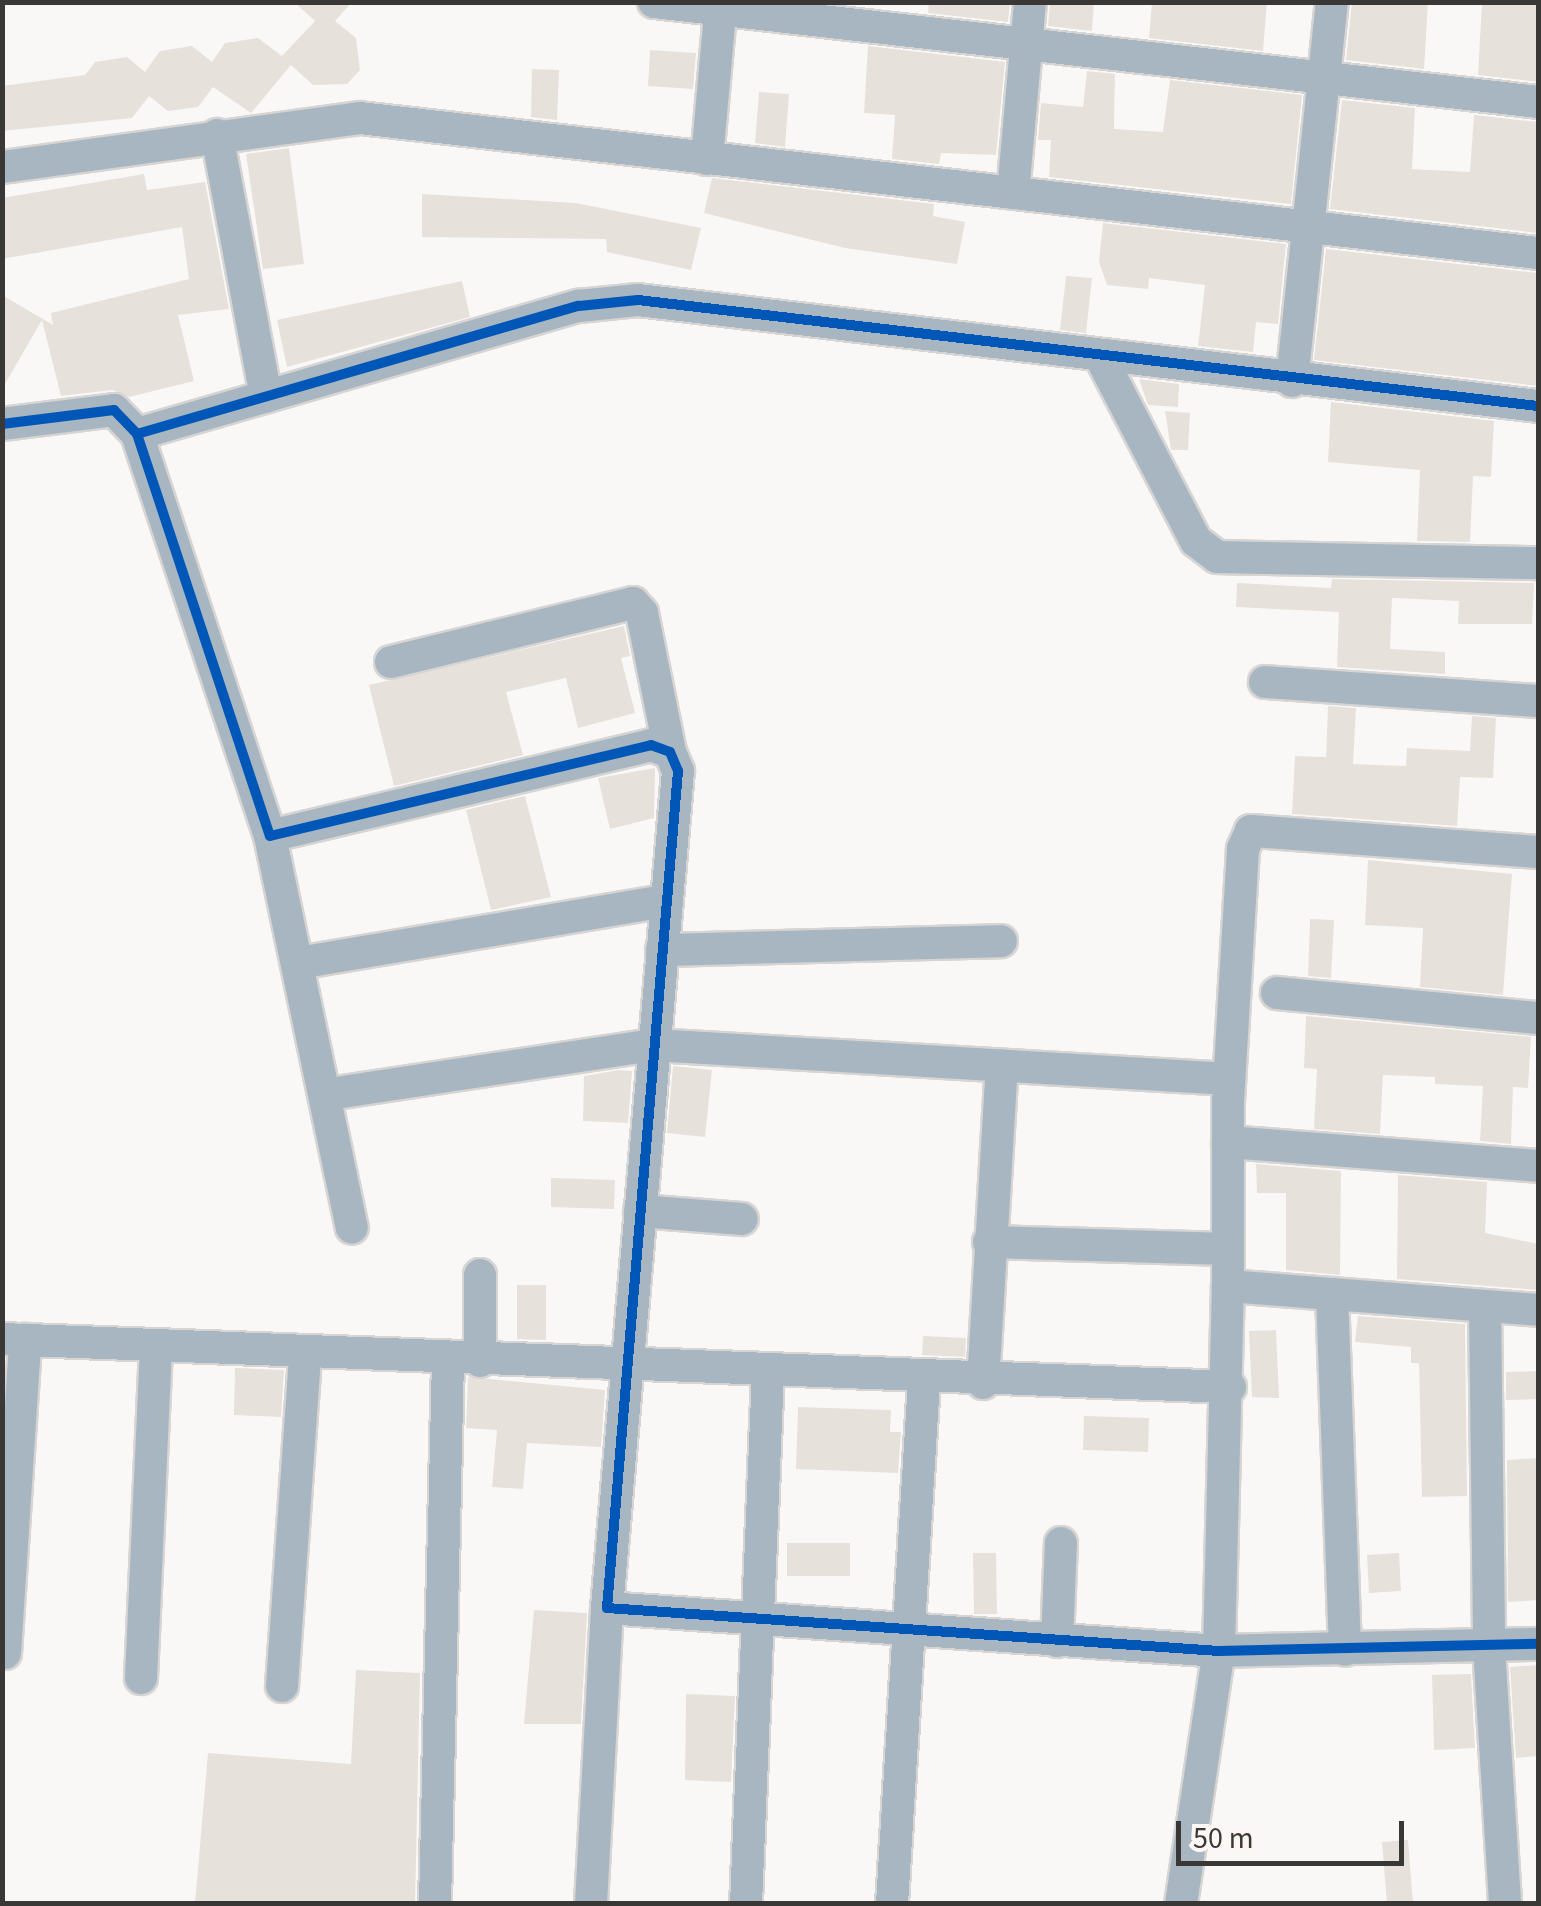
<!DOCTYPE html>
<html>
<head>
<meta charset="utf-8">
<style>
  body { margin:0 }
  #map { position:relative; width:1541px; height:1906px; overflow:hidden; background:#faf8f6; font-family:"Source Sans 3",sans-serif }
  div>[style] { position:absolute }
  .building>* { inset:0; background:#e7e1dc }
  .roads { filter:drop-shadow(2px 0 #d7d5d4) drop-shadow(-2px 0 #d7d5d4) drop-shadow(0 2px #d7d5d4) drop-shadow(0 -2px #d7d5d4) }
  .minor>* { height:32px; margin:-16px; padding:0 16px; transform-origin:16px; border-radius:16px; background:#a7b6c0 }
  .cycleway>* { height:10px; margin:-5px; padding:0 5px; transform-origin:5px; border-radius:5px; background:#0057b8 }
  span { translate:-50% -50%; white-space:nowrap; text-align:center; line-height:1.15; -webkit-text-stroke:8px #fcf7f4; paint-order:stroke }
  .frame { position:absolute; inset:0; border:5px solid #3a3837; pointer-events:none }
  .scale { position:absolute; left:1176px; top:1821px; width:228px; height:45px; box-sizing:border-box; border:5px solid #3a3837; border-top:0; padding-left:12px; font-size:30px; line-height:35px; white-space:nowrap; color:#3a3837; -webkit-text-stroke:8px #fcf7f4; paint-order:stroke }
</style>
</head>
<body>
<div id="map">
  <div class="building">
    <div style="clip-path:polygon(294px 2px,352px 2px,335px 21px,356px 38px,360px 70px,347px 84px,313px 85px,291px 65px,251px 113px,213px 87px,198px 107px,168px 111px,149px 96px,132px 118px,2px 131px,2px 86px,85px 75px,95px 62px,127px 57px,145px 72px,160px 51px,192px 46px,212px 62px,225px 43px,258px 38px,282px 56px,315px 21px)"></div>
    <div style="clip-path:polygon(929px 2px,1010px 2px,1008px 22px,928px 13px)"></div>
    <div style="clip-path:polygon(1050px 2px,1094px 2px,1092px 31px,1048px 26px)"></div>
    <div style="clip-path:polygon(1152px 2px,1267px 2px,1263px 51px,1149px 38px)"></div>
    <div style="clip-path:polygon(1352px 2px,1428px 2px,1424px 69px,1346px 60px)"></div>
    <div style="clip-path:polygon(1482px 2px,1537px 2px,1538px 82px,1478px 75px)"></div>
    <div style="clip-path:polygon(868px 46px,1005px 62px,996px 155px,941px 153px,939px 164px,892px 159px,895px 115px,864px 113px)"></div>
    <div style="clip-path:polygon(650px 50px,696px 53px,693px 89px,648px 86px)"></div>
    <div style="clip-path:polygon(532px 69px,559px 70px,557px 120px,531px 117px)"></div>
    <div style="clip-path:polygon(1087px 71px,1115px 74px,1114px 129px,1163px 132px,1170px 80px,1302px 95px,1291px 204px,1049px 177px,1051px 140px,1038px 140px,1041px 103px,1083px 107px)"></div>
    <div style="clip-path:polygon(759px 92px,789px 94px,785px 147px,755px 143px)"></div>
    <div style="clip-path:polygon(1342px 100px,1415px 108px,1412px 169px,1470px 172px,1474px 115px,1538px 122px,1538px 233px,1330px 209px)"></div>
    <div style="clip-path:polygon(289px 148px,304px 264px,263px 269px,246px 154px)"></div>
    <div style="clip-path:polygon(144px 174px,147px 190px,205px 182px,229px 309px,178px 315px,194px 381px,129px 397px,112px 390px,61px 396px,42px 320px,2px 389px,2px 295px,53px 325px,51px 313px,189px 279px,182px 227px,2px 259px,2px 198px)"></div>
    <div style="clip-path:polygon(712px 178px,934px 204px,933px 216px,965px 222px,957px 264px,845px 248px,704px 213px)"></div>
    <div style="clip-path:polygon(422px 194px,576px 203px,701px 228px,691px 270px,607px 252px,606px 239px,422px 237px)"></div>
    <div style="clip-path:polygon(1103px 223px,1286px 244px,1278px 324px,1256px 322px,1253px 352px,1198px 346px,1205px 285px,1149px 278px,1148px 289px,1107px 285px,1099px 262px)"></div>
    <div style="clip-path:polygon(1326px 249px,1538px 273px,1538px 386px,1314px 360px)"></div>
    <div style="clip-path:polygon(1066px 276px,1092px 278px,1086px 333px,1060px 330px)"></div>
    <div style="clip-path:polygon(462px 281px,470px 317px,287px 367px,277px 320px)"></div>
    <div style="clip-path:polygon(1139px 379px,1179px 384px,1178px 407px,1148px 405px)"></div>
    <div style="clip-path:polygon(1331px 402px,1494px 421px,1491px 477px,1473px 476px,1470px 542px,1417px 541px,1420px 470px,1328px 462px)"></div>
    <div style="clip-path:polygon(1165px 411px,1190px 413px,1188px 450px,1171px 450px)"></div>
    <div style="clip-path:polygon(1332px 579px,1534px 583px,1532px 624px,1458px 624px,1459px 601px,1392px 598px,1390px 649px,1445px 652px,1445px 674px,1337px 667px,1339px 612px,1236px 607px,1237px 583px,1331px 588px)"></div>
    <div style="clip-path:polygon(624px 626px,630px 656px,621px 658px,635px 713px,578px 728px,566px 678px,506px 692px,523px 755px,394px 786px,369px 685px)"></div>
    <div style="clip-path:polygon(1328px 706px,1356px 708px,1353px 764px,1406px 766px,1407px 748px,1470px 751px,1472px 716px,1496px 718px,1493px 778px,1460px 777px,1457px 826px,1292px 814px,1295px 756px,1326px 757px)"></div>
    <div style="clip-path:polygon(655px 768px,654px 818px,610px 829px,598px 778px)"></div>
    <div style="clip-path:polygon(525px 796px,551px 897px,491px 910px,466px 810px)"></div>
    <div style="clip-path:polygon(1368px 860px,1512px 874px,1503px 995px,1420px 987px,1423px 928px,1365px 925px)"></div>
    <div style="clip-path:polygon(1310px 919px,1334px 920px,1331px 978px,1308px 976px)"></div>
    <div style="clip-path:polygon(1306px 1016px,1531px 1037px,1528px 1088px,1513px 1087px,1511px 1144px,1480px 1141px,1483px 1086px,1435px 1084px,1435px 1077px,1383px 1075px,1380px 1134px,1314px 1129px,1317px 1069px,1304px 1068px)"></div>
    <div style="clip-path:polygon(673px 1066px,712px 1070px,705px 1137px,667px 1133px)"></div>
    <div style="clip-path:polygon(619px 1070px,632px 1071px,628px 1123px,583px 1121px,584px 1076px)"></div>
    <div style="clip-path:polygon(1256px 1164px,1341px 1171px,1340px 1275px,1286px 1270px,1286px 1193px,1257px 1193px)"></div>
    <div style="clip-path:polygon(1398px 1175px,1487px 1182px,1485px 1233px,1538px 1244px,1538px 1290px,1397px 1279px)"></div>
    <div style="clip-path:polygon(551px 1178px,615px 1180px,614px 1209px,551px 1207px)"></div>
    <div style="clip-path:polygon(517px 1285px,546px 1285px,546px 1340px,517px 1339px)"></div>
    <div style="clip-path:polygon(1358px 1316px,1465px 1324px,1467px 1496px,1422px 1497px,1419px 1363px,1411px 1363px,1411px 1347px,1355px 1342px)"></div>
    <div style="clip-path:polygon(1276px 1330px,1279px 1398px,1252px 1397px,1249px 1331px)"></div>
    <div style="clip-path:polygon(923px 1336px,966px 1338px,965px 1357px,922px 1355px)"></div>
    <div style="clip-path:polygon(235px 1368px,284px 1370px,281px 1417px,234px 1415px)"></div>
    <div style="clip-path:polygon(1538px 1371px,1538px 1399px,1506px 1400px,1506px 1372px)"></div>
    <div style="clip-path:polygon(468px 1377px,605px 1390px,601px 1447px,527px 1443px,523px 1489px,492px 1487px,497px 1430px,466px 1428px)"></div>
    <div style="clip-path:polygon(798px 1407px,891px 1410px,890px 1432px,901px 1432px,898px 1473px,796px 1469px)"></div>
    <div style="clip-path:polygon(1084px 1416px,1149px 1418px,1148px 1452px,1083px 1450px)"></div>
    <div style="clip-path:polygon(1538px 1458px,1538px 1600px,1508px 1602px,1507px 1460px)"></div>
    <div style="clip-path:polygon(787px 1543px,850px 1543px,850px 1576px,787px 1576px)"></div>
    <div style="clip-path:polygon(973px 1553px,996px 1553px,997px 1614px,974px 1614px)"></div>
    <div style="clip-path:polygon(1399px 1553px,1401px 1591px,1369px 1593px,1367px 1555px)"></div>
    <div style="clip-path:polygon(534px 1610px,587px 1613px,581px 1724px,524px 1724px)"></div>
    <div style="clip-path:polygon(1538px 1665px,1538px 1756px,1516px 1758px,1510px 1667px)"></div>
    <div style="clip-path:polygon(356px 1670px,420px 1673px,415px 1904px,195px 1904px,208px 1753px,351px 1764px)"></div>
    <div style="clip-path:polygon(1471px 1674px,1475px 1748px,1434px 1750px,1432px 1675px)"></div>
    <div style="clip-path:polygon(686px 1694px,735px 1696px,731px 1782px,685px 1780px)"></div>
    <div style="clip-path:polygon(1408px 1840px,1413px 1904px,1387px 1904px,1382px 1842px)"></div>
  </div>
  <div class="roads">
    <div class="minor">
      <div style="left:654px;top:2px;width:890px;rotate:6.45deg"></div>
      <div style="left:217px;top:135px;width:266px;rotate:79.4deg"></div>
      <div style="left:707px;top:159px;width:158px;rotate:-84.9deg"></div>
      <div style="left:2px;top:167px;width:361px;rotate:-7.8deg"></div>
      <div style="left:360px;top:118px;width:1186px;rotate:6.54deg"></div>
      <div style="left:1013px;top:193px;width:192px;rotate:-84.9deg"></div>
      <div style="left:1101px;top:358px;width:206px;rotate:62.6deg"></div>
      <div style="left:1196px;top:541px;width:26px;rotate:37deg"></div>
      <div style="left:1217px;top:557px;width:321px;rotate:1.1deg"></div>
      <div style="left:1292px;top:381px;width:381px;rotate:-84deg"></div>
      <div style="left:2px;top:424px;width:113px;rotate:-7.1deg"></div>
      <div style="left:114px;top:410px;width:33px;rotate:46deg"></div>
      <div style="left:137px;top:434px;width:460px;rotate:-16.2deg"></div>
      <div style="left:579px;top:306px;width:59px;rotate:-5.8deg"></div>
      <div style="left:638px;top:300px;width:906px;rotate:6.72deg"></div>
      <div style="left:137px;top:434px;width:423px;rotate:71.7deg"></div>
      <div style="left:270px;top:836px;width:392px;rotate:-13.4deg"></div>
      <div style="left:651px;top:745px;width:20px;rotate:20deg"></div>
      <div style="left:670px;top:752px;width:21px;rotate:67deg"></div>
      <div style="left:678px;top:771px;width:840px;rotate:94.85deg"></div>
      <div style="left:607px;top:1608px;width:614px;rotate:4.02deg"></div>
      <div style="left:1219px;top:1651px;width:319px;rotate:-1.3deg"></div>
      <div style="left:391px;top:662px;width:249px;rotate:-13.7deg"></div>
      <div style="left:633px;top:603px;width:13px;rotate:48deg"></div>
      <div style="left:642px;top:613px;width:142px;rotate:78.6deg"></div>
      <div style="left:1265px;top:682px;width:274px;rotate:4deg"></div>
      <div style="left:270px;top:836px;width:400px;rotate:78.2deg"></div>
      <div style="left:1538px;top:852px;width:288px;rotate:-175.8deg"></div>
      <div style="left:1251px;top:831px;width:20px;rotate:114deg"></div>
      <div style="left:1243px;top:849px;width:252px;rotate:93.4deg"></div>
      <div style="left:1228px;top:1101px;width:185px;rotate:90deg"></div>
      <div style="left:1228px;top:1286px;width:311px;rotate:4.4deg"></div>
      <div style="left:662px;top:950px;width:339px;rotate:-1.5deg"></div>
      <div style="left:298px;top:963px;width:373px;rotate:-9.6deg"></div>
      <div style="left:1277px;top:993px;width:262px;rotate:5.5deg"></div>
      <div style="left:329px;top:1094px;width:329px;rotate:-8.6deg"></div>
      <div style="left:654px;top:1045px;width:576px;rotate:3.38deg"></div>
      <div style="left:1228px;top:1142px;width:311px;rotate:4.4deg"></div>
      <div style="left:640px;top:1211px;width:102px;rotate:4.5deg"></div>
      <div style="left:989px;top:1242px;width:239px;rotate:1.7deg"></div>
      <div style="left:1332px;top:1294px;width:356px;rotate:87.9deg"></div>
      <div style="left:1485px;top:1306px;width:342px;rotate:89.3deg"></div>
      <div style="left:1489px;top:1648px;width:256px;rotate:86.4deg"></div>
      <div style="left:2px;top:1339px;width:1229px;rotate:2.24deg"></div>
      <div style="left:480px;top:1361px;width:86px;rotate:-90deg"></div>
      <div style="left:983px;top:1383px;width:318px;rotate:-86.6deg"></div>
      <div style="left:1057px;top:1641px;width:98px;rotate:-87.7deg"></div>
      <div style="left:5px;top:1653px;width:314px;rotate:-86.3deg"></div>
      <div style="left:141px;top:1678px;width:332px;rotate:-87.4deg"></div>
      <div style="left:282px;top:1686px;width:334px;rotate:-86deg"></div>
      <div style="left:435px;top:1904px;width:545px;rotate:-88.63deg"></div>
      <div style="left:591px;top:1904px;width:296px;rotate:-86.9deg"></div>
      <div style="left:746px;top:1904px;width:532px;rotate:-87.63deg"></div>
      <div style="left:892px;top:1904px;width:524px;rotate:-86.5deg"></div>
      <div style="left:1181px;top:1904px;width:256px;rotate:-81.5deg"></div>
      <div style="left:1219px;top:1651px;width:365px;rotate:-88.6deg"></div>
    </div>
  </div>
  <div class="cycleway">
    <div style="left:2px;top:424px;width:113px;rotate:-7.1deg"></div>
    <div style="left:114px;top:410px;width:33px;rotate:46deg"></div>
    <div style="left:137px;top:434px;width:460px;rotate:-16.2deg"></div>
    <div style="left:579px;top:306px;width:59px;rotate:-5.8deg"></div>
    <div style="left:638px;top:300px;width:906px;rotate:6.72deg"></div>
    <div style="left:137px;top:434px;width:423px;rotate:71.7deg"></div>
    <div style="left:270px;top:836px;width:392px;rotate:-13.4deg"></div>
    <div style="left:651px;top:745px;width:20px;rotate:20deg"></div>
    <div style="left:670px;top:752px;width:21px;rotate:67deg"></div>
    <div style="left:678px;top:771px;width:840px;rotate:94.85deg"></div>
    <div style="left:607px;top:1608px;width:614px;rotate:4.02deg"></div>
    <div style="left:1219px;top:1651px;width:319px;rotate:-1.3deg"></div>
  </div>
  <div class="frame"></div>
  <div class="scale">50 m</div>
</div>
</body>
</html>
